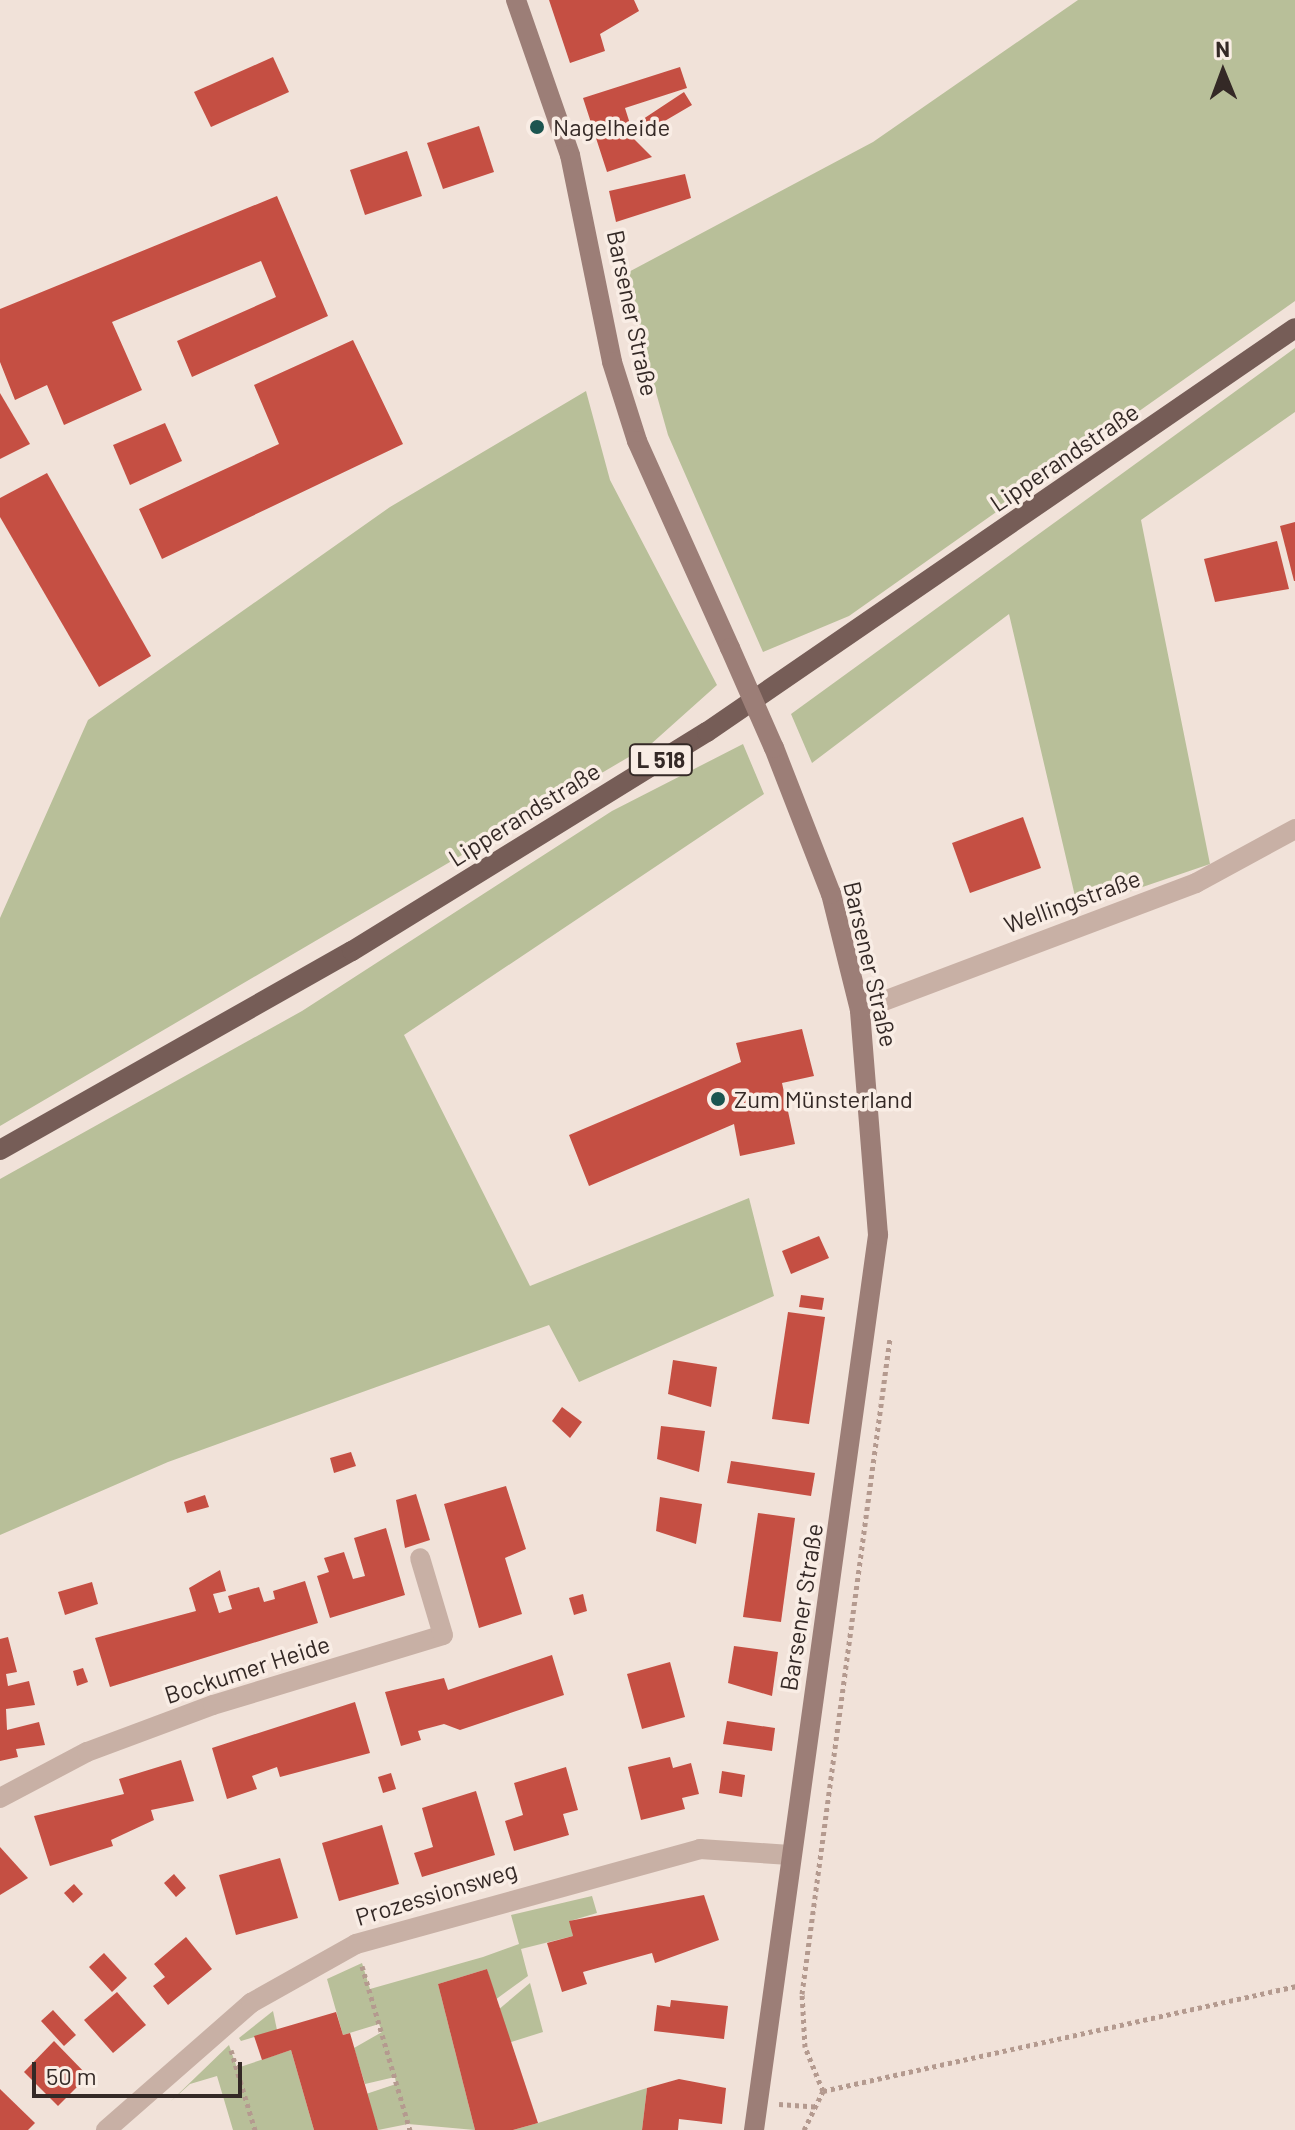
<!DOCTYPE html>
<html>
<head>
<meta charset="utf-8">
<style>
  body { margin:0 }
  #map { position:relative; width:1295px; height:2130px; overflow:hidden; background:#f1e2d9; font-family:Barlow,sans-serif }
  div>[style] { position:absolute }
  .green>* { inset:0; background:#b8bf99 }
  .building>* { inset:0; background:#c54f43 }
  .path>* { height:5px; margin-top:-2.5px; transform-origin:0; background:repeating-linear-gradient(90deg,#b49a8f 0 4px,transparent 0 8px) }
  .street>* { height:20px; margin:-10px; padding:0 10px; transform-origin:10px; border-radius:10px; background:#c8b0a5 }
  .secondary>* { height:20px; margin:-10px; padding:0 10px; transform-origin:10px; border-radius:10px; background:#9c7e77 }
  .primary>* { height:20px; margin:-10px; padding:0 10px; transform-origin:10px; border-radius:10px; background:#765d57 }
  .secondary-bridge>* { height:20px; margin:-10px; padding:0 10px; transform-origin:10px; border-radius:10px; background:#9c7e77 }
  .dots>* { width:22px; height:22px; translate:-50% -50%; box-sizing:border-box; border:4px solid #f9ede5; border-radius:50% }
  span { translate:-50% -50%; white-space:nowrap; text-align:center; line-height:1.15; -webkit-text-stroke:7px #f9ede5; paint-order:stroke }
  .shield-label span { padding:2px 6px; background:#f9ede5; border:2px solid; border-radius:6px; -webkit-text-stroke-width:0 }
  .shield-label { font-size:22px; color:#342926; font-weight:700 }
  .poi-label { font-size:24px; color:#342926 }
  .left { translate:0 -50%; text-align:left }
  .street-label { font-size:24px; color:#342926 }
  .north { position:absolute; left:1183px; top:32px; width:80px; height:80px; -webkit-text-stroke:6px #f9ede5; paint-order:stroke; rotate:359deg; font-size:22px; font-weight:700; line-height:32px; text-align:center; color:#342926 }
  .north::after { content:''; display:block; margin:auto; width:28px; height:36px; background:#342926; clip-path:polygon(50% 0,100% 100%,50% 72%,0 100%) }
  .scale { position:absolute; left:32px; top:2062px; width:210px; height:36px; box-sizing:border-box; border:4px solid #342926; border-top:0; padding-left:10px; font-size:24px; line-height:28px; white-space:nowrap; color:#342926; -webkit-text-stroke:6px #f9ede5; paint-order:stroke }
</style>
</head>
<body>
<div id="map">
  <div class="green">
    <div style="clip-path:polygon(1078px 0,1295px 0,1295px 301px,849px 616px,763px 652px,668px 435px,623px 275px,873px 142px)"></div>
    <div style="clip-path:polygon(1295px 348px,1295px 412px,1141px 520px,1210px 864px,1078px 909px,1009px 614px,812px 763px,791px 714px)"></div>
    <div style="clip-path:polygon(586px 391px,610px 480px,717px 685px,651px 744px,0 1126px,0 918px,88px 720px,390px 507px)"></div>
    <div style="clip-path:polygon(743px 744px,764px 794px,404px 1035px,530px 1286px,749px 1198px,774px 1296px,579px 1382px,549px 1325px,168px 1462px,0 1535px,0 1179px,302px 1011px,612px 811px)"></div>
    <div style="clip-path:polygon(592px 1896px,597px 1913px,570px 1921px,573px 1936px,521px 1949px,528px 1976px,495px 2000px,487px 1969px,438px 1984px,475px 2130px,408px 2124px,378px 2130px,366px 2094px,396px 2084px,395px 2077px,365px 2084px,354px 2048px,382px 2032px,379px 2024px,343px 2035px,327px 1979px,362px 1963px,370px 1989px,483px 1957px,519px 1944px,511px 1915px)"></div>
    <div style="clip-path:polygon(530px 1983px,543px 2032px,508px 2043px,498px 2010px)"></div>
    <div style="clip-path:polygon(273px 2011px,277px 2030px,241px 2041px,239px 2038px)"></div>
    <div style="clip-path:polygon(229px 2045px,237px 2068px,291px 2050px,314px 2130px,233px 2130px,217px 2076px,190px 2084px,170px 2102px)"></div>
    <div style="clip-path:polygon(647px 2088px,642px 2130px,513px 2130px,538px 2123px)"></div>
  </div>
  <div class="building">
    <div style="clip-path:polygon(549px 0,634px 0,639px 11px,600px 34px,605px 51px,570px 63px)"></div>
    <div style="clip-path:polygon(273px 57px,289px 92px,211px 127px,194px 92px)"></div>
    <div style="clip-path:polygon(680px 67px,687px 88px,625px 108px,631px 127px,684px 92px,692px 105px,634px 139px,652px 157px,607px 172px,583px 98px)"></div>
    <div style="clip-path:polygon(479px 126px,494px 172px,443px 189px,427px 143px)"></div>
    <div style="clip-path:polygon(407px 151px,422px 196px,365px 215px,350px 170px)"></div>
    <div style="clip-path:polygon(685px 174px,691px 198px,616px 222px,609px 191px)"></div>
    <div style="clip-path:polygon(277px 196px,328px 316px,192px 377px,177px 341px,276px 297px,261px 261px,112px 322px,142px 390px,64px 425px,47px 385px,15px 400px,0 362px,0 309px)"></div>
    <div style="clip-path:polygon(353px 340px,403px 444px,162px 559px,139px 509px,279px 444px,254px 385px)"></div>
    <div style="clip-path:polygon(0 393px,30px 444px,0 459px)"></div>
    <div style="clip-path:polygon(165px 423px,182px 461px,130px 485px,113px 445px)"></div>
    <div style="clip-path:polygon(47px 473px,151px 656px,99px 687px,0 517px,0 498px)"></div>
    <div style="clip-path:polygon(1295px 522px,1295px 581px,1294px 581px,1280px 526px)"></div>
    <div style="clip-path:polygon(1277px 541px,1289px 589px,1215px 602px,1204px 559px)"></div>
    <div style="clip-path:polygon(1023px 817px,1041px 868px,970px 893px,952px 843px)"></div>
    <div style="clip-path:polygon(802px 1029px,814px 1076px,782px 1083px,795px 1144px,740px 1156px,734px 1124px,589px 1186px,569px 1135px,741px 1062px,736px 1043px)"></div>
    <div style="clip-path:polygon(819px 1236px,829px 1258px,791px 1274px,782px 1251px)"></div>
    <div style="clip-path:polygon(801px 1295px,824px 1298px,822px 1310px,799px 1307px)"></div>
    <div style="clip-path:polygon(788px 1312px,825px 1317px,809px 1424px,772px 1419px)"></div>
    <div style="clip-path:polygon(673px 1360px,717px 1367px,711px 1407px,668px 1394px)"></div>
    <div style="clip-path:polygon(562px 1407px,582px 1422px,570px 1438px,552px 1421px)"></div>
    <div style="clip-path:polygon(661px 1426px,705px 1431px,699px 1472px,657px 1459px)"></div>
    <div style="clip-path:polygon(351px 1452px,356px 1466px,334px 1473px,330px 1458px)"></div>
    <div style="clip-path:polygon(731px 1461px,815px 1473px,811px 1496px,727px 1483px)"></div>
    <div style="clip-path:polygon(506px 1486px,526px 1549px,505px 1558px,522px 1614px,479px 1628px,444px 1504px)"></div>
    <div style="clip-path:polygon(416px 1494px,430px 1540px,405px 1548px,396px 1500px)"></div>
    <div style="clip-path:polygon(205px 1495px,209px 1507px,187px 1513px,184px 1502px)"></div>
    <div style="clip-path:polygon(660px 1497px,702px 1504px,696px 1544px,656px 1531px)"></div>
    <div style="clip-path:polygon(758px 1513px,795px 1518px,781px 1622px,743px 1617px)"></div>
    <div style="clip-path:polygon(386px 1528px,405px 1595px,330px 1618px,317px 1576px,329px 1572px,324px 1558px,344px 1552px,353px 1579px,365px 1576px,354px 1538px)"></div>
    <div style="clip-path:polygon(220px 1570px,226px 1591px,213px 1594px,219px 1613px,232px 1609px,228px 1596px,259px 1587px,264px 1602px,275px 1599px,273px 1591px,305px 1581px,318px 1623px,110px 1687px,95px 1638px,196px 1611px,189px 1588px)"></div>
    <div style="clip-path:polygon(92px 1582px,98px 1604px,65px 1615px,58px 1592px)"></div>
    <div style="clip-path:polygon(583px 1594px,587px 1611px,574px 1615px,569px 1598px)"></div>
    <div style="clip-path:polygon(8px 1637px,17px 1672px,6px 1674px,8px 1686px,29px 1681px,35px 1705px,6px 1709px,7px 1730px,39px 1722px,45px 1745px,16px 1749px,18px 1757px,0 1761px,0 1639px)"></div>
    <div style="clip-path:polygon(734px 1646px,778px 1652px,772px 1696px,728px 1683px)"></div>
    <div style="clip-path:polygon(552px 1655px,564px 1695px,460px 1730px,444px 1724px,418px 1731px,421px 1740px,401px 1746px,385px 1692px,444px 1678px,448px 1690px)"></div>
    <div style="clip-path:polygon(670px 1662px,685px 1717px,642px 1729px,627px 1674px)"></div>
    <div style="clip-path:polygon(83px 1668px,88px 1682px,77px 1686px,73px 1671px)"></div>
    <div style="clip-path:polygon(355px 1702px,370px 1753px,280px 1777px,277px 1767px,252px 1776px,257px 1789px,227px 1799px,212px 1748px)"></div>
    <div style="clip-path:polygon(727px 1721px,775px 1728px,772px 1751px,723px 1744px)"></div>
    <div style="clip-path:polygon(670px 1757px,673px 1768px,691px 1763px,699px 1794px,682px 1798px,685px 1809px,641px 1820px,628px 1767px)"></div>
    <div style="clip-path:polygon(181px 1760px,194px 1801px,151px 1810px,154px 1820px,111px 1840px,113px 1846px,50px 1866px,34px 1816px,124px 1794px,119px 1779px)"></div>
    <div style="clip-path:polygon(566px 1767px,578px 1810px,563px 1814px,569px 1835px,514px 1851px,505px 1821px,523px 1815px,514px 1783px)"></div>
    <div style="clip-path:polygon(722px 1771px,745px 1775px,742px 1797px,719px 1793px)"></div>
    <div style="clip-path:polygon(391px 1773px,396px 1789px,383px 1793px,378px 1777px)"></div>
    <div style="clip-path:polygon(476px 1791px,495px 1855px,422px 1877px,414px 1853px,433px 1847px,422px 1808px)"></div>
    <div style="clip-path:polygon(382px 1825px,399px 1884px,339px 1901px,322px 1843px)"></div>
    <div style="clip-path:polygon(0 1847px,28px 1878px,0 1895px)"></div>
    <div style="clip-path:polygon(280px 1858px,298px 1918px,236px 1935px,219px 1875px)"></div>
    <div style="clip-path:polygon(174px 1874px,186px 1888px,176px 1897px,164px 1883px)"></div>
    <div style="clip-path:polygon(74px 1884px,83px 1894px,73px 1903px,64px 1893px)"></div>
    <div style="clip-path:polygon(704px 1895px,719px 1940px,655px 1963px,652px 1953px,583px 1972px,587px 1984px,562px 1992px,547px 1943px,573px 1936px,569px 1921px)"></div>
    <div style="clip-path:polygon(186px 1937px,212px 1969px,168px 2005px,153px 1986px,165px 1977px,154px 1964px)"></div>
    <div style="clip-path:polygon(104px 1953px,127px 1978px,112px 1992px,89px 1967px)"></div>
    <div style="clip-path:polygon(487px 1969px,538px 2123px,513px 2130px,475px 2130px,438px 1984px)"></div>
    <div style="clip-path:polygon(117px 1992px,146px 2025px,113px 2053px,84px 2020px)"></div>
    <div style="clip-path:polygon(671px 2000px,728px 2006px,724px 2039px,654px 2031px,657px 2005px,670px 2007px)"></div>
    <div style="clip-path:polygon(53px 2010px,76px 2035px,64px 2046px,41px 2021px)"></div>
    <div style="clip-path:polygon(336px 2012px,343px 2035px,350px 2033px,378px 2130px,314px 2130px,291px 2050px,262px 2060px,254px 2036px)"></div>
    <div style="clip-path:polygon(54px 2041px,88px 2076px,58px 2106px,24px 2072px)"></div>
    <div style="clip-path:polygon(679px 2079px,726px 2088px,722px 2124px,679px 2119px,678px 2130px,642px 2130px,647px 2088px)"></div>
    <div style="clip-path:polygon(0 2089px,35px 2123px,28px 2130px,0 2130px)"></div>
  </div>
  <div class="path">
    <div style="left:362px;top:1966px;width:171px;rotate:73.7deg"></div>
    <div style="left:231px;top:2050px;width:84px;rotate:73.3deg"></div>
    <div style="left:823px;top:2091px;width:484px;rotate:-12.5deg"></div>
    <div style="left:779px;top:2104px;width:39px;rotate:4deg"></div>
    <div style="left:804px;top:2130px;width:43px;rotate:-64deg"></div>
    <div style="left:823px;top:2091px;width:48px;rotate:-112.2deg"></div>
    <div style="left:805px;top:2047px;width:53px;rotate:-93.2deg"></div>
    <div style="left:802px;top:1994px;width:662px;rotate:-82.36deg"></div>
  </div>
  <div class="street">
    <div style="left:860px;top:1010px;width:359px;rotate:-20.7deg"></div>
    <div style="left:1196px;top:883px;width:113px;rotate:-28.6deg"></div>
    <div style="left:0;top:1798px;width:98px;rotate:-27.9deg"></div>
    <div style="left:87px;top:1752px;width:134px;rotate:-20.5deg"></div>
    <div style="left:213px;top:1705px;width:240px;rotate:-16.9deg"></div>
    <div style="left:443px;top:1635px;width:80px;rotate:-106.6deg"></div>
    <div style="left:106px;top:2130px;width:193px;rotate:-41.2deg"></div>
    <div style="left:251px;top:2003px;width:120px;rotate:-29.3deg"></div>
    <div style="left:356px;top:1944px;width:357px;rotate:-15.4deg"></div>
    <div style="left:700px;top:1849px;width:90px;rotate:3.8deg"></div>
  </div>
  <div class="secondary">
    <div style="left:516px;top:0;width:164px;rotate:70.8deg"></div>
    <div style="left:570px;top:155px;width:211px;rotate:78.5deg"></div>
    <div style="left:612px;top:362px;width:83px;rotate:72.4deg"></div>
    <div style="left:637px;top:441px;width:227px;rotate:65.8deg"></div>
    <div style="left:754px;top:2130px;width:904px;rotate:-82.11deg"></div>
    <div style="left:878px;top:1235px;width:226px;rotate:-94.6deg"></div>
    <div style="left:860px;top:1010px;width:120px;rotate:-104deg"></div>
    <div style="left:831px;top:894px;width:157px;rotate:-111.3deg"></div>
  </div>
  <div class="primary">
    <div style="left:0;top:1150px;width:404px;rotate:-29.5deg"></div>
    <div style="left:352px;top:951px;width:417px;rotate:-31.7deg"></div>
    <div style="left:707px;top:732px;width:713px;rotate:-34.49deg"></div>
  </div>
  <div class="secondary-bridge">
    <div style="left:730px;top:648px;width:109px;rotate:66.3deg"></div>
  </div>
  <div class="dots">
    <div style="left:537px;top:127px;background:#1c5550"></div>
    <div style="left:718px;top:1099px;background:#1c5550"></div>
  </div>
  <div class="shield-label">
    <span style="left:661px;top:760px">L 518</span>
  </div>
  <div class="poi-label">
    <span class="left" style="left:553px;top:127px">Nagelheide</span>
    <span class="left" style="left:734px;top:1099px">Zum Münsterland</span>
  </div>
  <div class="street-label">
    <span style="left:633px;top:313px;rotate:78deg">Barsener Straße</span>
    <span style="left:1064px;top:457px;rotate:-34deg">Lipperandstraße</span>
    <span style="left:524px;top:814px;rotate:-32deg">Lipperandstraße</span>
    <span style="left:1072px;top:901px;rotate:-20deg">Wellingstraße</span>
    <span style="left:871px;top:964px;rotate:77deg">Barsener Straße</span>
    <span style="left:801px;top:1607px;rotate:-81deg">Barsener Straße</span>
    <span style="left:247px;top:1669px;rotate:-18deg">Bockumer Heide</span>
    <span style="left:436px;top:1893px;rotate:-17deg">Prozessionsweg</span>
  </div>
  <div class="north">N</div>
  <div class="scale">50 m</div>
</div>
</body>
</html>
